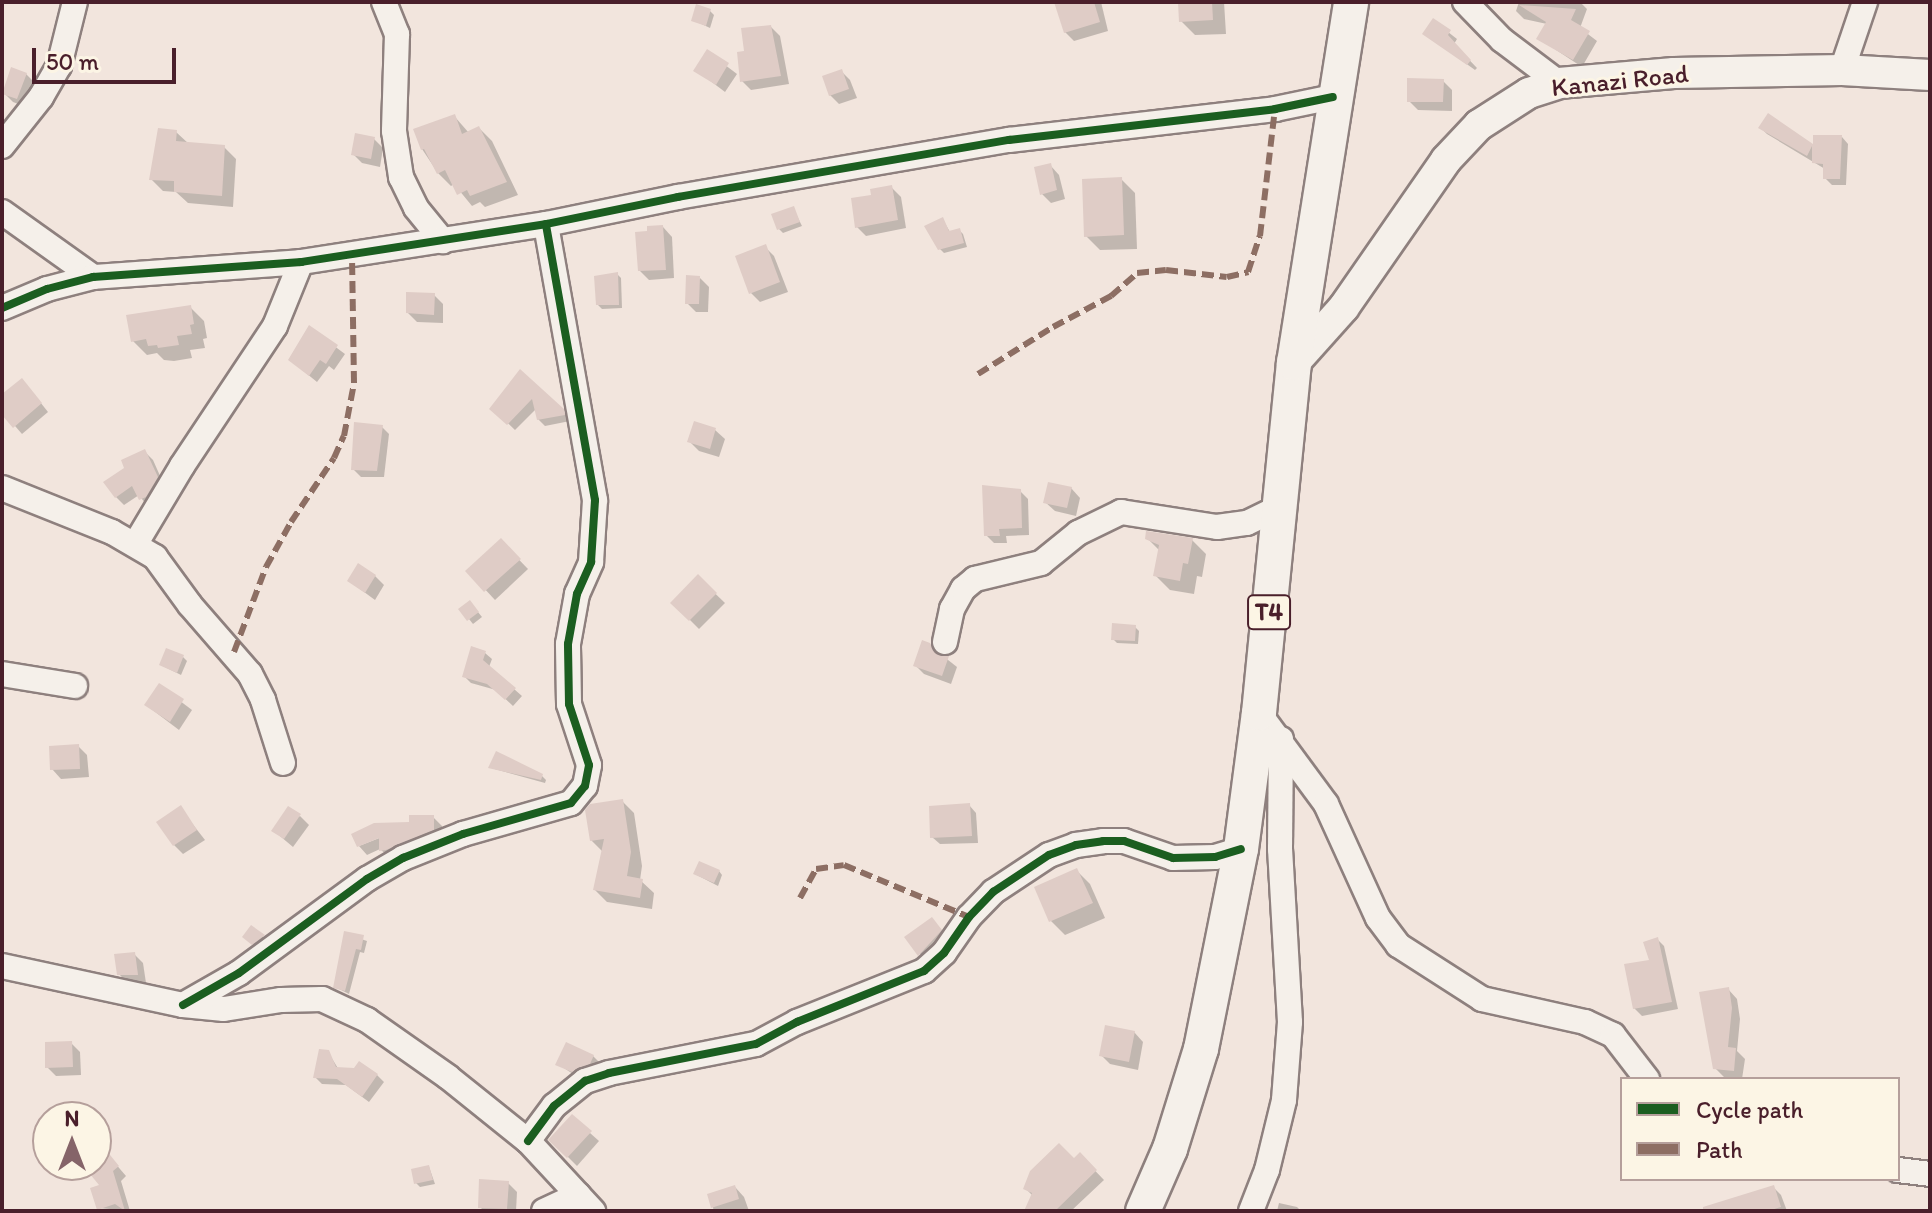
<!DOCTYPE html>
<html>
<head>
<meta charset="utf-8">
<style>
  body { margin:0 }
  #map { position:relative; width:1932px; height:1213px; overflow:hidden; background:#f2e5dd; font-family:Itim,sans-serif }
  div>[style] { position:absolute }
  .shadow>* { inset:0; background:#0003 }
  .building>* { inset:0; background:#dfccc6 }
  .roads { filter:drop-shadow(2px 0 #8e807e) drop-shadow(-2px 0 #8e807e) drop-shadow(0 2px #8e807e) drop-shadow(0 -2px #8e807e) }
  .minor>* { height:24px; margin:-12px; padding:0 12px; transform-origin:12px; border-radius:12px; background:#f5f0ea }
  .major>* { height:30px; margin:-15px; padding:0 15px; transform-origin:15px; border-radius:15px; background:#f5f0ea }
  .highway>* { height:34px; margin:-17px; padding:0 17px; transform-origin:17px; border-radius:17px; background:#f5f0ea }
  .quiet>* { height:6px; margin-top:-3px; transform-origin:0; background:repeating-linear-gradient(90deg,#8d6e63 0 12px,transparent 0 18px) }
  .cycleway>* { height:8px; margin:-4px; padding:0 4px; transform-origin:4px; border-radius:4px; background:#1b5e20 }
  span { translate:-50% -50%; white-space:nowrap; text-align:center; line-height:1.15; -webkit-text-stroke:6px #fcf5e5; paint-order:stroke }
  .shield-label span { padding:2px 6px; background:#fcf5e5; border:2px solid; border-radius:6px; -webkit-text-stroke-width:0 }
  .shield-label { font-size:24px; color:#4a1f2b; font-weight:700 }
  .street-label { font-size:26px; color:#4a1f2b }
  .frame { position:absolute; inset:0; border:4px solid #4a1f2b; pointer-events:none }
  .legend { position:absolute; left:1620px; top:1077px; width:280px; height:104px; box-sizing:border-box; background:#fcf5e5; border:2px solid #b59f9b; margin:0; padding:10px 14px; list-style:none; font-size:24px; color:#4a1f2b }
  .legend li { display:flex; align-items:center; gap:16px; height:40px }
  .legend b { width:40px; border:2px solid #b59f9b }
  .north { position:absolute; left:32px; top:1101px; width:80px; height:80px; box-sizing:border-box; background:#fcf5e5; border:2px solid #b59f9b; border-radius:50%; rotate:0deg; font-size:22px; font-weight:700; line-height:32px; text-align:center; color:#4a1f2b }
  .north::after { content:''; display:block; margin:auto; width:28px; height:36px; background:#856469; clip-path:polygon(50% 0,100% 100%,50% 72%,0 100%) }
  .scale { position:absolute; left:32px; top:48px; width:144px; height:36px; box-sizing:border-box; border:4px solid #4a1f2b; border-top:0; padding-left:10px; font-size:24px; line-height:28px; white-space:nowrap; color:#4a1f2b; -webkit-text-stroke:6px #fcf5e5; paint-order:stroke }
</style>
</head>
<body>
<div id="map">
  <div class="shadow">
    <div style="clip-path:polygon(1055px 2px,1101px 2px,1108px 31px,1074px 41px,1065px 32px)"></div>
    <div style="clip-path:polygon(1180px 2px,1224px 2px,1226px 34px,1195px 35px,1181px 21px)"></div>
    <div style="clip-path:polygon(1519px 2px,1580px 2px,1587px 9px,1580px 28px,1597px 41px,1582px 67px,1538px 38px,1547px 24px,1524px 19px,1516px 11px)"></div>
    <div style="clip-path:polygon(710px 11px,714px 15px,710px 28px,693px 20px)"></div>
    <div style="clip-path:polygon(1434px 21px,1457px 39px,1454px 44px,1477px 68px,1475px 70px,1425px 34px)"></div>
    <div style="clip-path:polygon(771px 27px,780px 36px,789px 84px,751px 90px,742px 81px,746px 53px)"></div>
    <div style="clip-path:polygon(708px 52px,737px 74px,725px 92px,696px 70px)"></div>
    <div style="clip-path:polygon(841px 71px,850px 80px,857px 98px,839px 104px,830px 95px)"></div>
    <div style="clip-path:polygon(26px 74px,35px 83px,26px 107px,13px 102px,4px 93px)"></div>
    <div style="clip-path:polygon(1443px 81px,1452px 90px,1452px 111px,1418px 110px,1409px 101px)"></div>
    <div style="clip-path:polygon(1768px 116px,1814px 147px,1842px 137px,1848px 144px,1846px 185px,1832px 185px,1825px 178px,1825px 169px,1767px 134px,1761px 128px)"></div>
    <div style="clip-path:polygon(455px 117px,469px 133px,479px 128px,492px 141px,518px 195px,485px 207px,480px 202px,472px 206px,454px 184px,451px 186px,438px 173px,422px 149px)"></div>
    <div style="clip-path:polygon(176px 132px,189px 144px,224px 147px,236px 159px,233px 207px,188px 203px,176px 192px,163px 191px,151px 179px)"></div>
    <div style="clip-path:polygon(374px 139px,383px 148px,380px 167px,362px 163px,353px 154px)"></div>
    <div style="clip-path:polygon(1050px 165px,1059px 175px,1065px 199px,1051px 203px,1042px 194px)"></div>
    <div style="clip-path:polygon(1121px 179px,1135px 193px,1137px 249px,1100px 250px,1086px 236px)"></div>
    <div style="clip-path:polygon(892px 188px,901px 197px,906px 228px,866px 236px,857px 227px,873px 196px)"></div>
    <div style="clip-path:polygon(793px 208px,802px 226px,783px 233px,779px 229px)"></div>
    <div style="clip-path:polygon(943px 220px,950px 232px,959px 230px,963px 234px,967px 247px,944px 253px,940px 249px)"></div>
    <div style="clip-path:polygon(663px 227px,672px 237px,674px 278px,649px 280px,639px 270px)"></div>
    <div style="clip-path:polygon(765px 247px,774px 256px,788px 292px,760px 302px,751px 293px)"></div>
    <div style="clip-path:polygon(617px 274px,621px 278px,622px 308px,602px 309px,598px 305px)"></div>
    <div style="clip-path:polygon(700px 278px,709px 287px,708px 312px,696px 312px,687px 303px)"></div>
    <div style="clip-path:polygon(434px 295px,443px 304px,443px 323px,417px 322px,408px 313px)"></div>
    <div style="clip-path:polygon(190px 307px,204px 321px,207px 338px,203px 339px,205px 348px,190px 350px,192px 358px,174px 361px,164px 360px,157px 353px,147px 355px,133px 341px)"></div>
    <div style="clip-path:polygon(310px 328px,345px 354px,334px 370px,329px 366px,317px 382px,290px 360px)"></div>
    <div style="clip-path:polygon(520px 372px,562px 410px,570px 421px,545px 426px,538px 419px,536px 409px,515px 430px,492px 408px)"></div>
    <div style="clip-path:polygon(29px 388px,48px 412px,22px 434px,2px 411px,2px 396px)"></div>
    <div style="clip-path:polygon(382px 427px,389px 434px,384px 477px,361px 477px,353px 469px)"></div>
    <div style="clip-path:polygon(715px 430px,725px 439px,719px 457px,699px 451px,690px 442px)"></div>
    <div style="clip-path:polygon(145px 452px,153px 460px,165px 487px,148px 507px,139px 495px,124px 505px,116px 497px)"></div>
    <div style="clip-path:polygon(1071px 488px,1080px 498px,1076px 516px,1055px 511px,1045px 502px)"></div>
    <div style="clip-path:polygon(1020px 491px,1028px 499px,1029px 535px,1006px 536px,1007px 543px,994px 543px,986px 535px)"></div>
    <div style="clip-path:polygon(1147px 538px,1192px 540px,1206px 554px,1202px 577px,1197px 576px,1194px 594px,1170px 590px,1156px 576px,1160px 551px)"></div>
    <div style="clip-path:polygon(501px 541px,528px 569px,495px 600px,468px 571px)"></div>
    <div style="clip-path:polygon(375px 576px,384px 585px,375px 600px,349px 581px)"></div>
    <div style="clip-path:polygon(698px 577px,725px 603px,699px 629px,673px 603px)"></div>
    <div style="clip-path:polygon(473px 606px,482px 617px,473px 624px,461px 609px)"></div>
    <div style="clip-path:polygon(1135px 627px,1139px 631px,1138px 644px,1117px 643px,1113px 639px)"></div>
    <div style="clip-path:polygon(929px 645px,957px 667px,951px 684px,924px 674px,915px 665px)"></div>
    <div style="clip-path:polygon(485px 653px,492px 659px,489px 667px,522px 696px,513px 706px,496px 690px,471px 683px,464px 676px)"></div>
    <div style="clip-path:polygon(183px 657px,187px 661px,181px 675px,161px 665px)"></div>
    <div style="clip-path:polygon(159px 685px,192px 710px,179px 730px,146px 705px)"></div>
    <div style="clip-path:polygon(78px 746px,87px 755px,89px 777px,61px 779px,52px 769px)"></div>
    <div style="clip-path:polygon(491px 768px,542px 776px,546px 780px,545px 783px)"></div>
    <div style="clip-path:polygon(622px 801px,634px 813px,642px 866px,640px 880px,654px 893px,652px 909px,607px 902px,595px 890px,603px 852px,591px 840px)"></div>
    <div style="clip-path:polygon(969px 805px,976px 813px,978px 843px,940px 844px,932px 837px)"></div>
    <div style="clip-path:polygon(180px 808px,205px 840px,183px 854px,174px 845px)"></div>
    <div style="clip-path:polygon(300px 816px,309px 825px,293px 847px,274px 831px)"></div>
    <div style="clip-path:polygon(433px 817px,442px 826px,442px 838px,390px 858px,380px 849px,367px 855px,359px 846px)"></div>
    <div style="clip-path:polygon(1076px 870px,1090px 884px,1105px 918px,1065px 935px,1051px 921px,1036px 888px)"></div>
    <div style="clip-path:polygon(719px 871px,722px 875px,718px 886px,695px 874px)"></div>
    <div style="clip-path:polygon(932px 919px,950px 940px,928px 963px,907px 938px)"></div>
    <div style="clip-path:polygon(252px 928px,267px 940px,257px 947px,249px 941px)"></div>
    <div style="clip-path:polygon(346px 934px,367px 941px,364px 953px,360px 952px,349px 994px,335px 987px)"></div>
    <div style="clip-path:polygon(1657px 939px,1664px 946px,1678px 1009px,1642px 1016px,1634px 1008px)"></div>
    <div style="clip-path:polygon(134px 954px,143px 963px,146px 983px,128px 984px,119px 974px)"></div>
    <div style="clip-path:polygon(1728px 989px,1737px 999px,1740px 1019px,1737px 1051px,1745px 1059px,1742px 1079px,1724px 1077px,1715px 1068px)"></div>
    <div style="clip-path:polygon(1134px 1032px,1143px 1042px,1138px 1070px,1110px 1064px,1101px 1055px)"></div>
    <div style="clip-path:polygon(71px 1043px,80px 1052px,81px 1075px,56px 1076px,47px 1067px)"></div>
    <div style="clip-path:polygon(328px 1052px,339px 1070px,377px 1075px,384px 1082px,369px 1102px,346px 1085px,322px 1084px,315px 1077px)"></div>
    <div style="clip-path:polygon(593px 1056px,602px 1065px,582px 1080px,558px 1064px)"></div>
    <div style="clip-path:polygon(590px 1133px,599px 1141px,577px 1166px,551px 1140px)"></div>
    <div style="clip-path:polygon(1080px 1155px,1104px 1180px,1071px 1211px,1026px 1211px,1033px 1196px,1025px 1188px)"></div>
    <div style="clip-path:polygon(96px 1161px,114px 1162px,126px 1176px,121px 1181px,130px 1211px,99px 1208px,103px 1186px,87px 1168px,96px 1165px)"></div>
    <div style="clip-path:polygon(429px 1167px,435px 1184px,420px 1187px,416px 1183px)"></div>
    <div style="clip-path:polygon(508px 1183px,517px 1192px,516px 1211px,484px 1211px,480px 1207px)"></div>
    <div style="clip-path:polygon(735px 1187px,744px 1197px,749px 1211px,714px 1211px,709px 1195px)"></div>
    <div style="clip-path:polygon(1773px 1187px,1781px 1195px,1787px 1211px,1708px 1211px)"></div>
    <div style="clip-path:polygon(1279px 1203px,1297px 1207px,1301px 1211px,1277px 1211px)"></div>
  </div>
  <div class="building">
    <div style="clip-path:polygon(1054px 2px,1094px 2px,1100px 22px,1064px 33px)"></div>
    <div style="clip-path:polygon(1178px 2px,1212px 2px,1213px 20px,1179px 22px)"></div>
    <div style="clip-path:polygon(696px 4px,711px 9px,706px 26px,691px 21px)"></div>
    <div style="clip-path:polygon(1519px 5px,1576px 9px,1571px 20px,1590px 31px,1573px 60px,1536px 39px,1546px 22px)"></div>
    <div style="clip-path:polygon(1433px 18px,1451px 30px,1448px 35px,1471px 60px,1467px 65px,1422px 34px)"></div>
    <div style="clip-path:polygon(771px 25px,781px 76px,740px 82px,737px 52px,744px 51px,741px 28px)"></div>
    <div style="clip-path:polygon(707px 49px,729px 63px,716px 85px,693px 71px)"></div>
    <div style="clip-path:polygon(11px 67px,27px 73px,17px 99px,2px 94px)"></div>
    <div style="clip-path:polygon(842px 69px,849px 89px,829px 96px,822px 76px)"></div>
    <div style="clip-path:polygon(1407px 78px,1444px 79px,1443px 102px,1407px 102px)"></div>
    <div style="clip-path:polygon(1768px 113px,1813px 144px,1813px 135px,1842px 135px,1840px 179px,1823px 179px,1823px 164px,1812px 163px,1812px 146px,1807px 156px,1758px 128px)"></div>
    <div style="clip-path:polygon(455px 114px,462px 134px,479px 126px,507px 182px,470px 196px,467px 190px,457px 195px,445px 170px,437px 174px,424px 149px,421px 150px,413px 129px)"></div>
    <div style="clip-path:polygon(158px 128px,177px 130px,176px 141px,225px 145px,222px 196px,174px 192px,174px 181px,149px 180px)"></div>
    <div style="clip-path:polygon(355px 133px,375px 137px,371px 159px,351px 155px)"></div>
    <div style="clip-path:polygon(1051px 163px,1057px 190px,1040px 195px,1034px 167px)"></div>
    <div style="clip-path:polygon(1122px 177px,1124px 235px,1084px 237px,1082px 179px)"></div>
    <div style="clip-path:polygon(892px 185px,898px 220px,855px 228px,851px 198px,871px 195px,870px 189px)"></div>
    <div style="clip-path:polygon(794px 206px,800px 222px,777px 230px,771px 214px)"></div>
    <div style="clip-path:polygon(943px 217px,949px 231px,960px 228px,964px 243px,938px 250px,924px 226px)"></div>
    <div style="clip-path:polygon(663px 225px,666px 270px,638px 271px,635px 232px,647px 231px,647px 226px)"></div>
    <div style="clip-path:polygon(766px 244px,780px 282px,749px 294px,735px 256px)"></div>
    <div style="clip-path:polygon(618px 272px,619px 305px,596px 305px,594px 276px)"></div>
    <div style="clip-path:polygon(686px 275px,700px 276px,699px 304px,685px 304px)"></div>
    <div style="clip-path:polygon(406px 292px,435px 293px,434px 315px,406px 313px)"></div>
    <div style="clip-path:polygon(191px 305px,194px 324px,190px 325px,192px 334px,177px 336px,179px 345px,158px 348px,157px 345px,148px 346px,146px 339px,131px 342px,126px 315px)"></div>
    <div style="clip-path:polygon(309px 325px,338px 345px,326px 364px,320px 360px,309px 376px,288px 360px)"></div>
    <div style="clip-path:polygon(520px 369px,564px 409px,565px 415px,537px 420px,532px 399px,507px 425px,489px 409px)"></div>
    <div style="clip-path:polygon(22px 378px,42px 403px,13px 428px,2px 415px,2px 394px)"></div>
    <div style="clip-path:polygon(694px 421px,716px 428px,710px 449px,687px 442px)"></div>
    <div style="clip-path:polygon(354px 422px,383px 425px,377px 471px,351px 470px)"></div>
    <div style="clip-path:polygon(145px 449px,158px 477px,146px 497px,139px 500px,132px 486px,115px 498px,103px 482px,124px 468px,121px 460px)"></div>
    <div style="clip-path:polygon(1048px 482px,1072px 487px,1067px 508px,1043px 503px)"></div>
    <div style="clip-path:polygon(982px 485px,1021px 489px,1022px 528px,999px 529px,1000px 536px,984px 536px)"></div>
    <div style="clip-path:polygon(1146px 531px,1193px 538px,1188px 564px,1183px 563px,1180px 581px,1153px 576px,1159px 545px,1145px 539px)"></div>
    <div style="clip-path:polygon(501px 538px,521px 559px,484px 592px,465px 571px)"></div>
    <div style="clip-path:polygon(358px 563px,376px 575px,365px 593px,347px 581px)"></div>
    <div style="clip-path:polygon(698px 574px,717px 593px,689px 621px,670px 603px)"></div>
    <div style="clip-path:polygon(470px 600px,479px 612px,467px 621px,458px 609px)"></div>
    <div style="clip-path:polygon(1112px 623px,1136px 625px,1135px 641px,1111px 640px)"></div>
    <div style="clip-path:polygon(922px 640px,930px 643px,936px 654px,949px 656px,942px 676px,913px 666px)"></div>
    <div style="clip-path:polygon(471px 646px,486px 651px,483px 660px,516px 688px,505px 700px,487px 684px,462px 677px)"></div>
    <div style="clip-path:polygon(166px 648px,184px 655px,177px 673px,159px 665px)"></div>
    <div style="clip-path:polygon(159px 683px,184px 699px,170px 722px,144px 705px)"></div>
    <div style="clip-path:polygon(79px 744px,80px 769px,50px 770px,49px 746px)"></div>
    <div style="clip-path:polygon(496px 751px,543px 774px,541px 780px,488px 768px)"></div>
    <div style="clip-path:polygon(623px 799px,631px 852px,627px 876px,643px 879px,640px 898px,593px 890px,604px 839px,590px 841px,585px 810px,590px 804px)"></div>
    <div style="clip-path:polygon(970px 803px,972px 836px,930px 838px,929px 806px)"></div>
    <div style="clip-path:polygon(181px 805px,197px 830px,173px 846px,156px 822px)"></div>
    <div style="clip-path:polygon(288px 806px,301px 814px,284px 839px,271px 831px)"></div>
    <div style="clip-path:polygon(409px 815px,434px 815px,434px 830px,386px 850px,379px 851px,379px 838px,357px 847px,351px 834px,374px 823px,409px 822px)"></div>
    <div style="clip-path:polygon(699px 861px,720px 870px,714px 883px,693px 874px)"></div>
    <div style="clip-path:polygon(1077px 868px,1093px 903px,1049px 922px,1034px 887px)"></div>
    <div style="clip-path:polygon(932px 917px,942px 930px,918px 956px,904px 937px)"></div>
    <div style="clip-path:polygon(251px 925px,265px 935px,252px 945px,242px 937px)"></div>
    <div style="clip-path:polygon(344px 931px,364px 935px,361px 950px,356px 949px,345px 991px,333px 988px)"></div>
    <div style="clip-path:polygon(1658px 937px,1672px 1002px,1633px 1009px,1624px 964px,1649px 960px,1643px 942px)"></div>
    <div style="clip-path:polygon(135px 952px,138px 975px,117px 975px,114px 954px)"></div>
    <div style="clip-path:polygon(1729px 987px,1732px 1008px,1728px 1047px,1736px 1048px,1734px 1071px,1713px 1069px,1699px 992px)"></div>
    <div style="clip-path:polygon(1105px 1025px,1135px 1031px,1129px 1062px,1099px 1056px)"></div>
    <div style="clip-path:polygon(72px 1041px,73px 1067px,45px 1068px,45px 1042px)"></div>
    <div style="clip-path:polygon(566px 1042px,594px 1055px,590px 1064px,572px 1072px,555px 1065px)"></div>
    <div style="clip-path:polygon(319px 1049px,329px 1050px,336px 1067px,354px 1068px,359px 1061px,378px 1074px,362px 1097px,337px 1079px,313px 1078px)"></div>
    <div style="clip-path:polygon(572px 1114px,592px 1131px,567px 1158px,548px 1140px)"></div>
    <div style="clip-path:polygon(1059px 1143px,1074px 1158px,1080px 1152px,1097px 1170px,1055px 1211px,1024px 1211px,1032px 1193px,1023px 1189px,1030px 1171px)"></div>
    <div style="clip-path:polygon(106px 1150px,119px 1166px,113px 1171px,125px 1211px,115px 1204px,97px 1210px,90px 1188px,99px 1185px,85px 1168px,96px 1165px,96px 1158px)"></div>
    <div style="clip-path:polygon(429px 1165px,433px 1180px,414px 1184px,411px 1169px)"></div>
    <div style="clip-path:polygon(479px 1179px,509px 1181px,507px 1209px,478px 1208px)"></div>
    <div style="clip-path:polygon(735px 1185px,739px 1199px,711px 1208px,707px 1194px)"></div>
    <div style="clip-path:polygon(1774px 1185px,1781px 1207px,1768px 1211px,1703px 1211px,1703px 1207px)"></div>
  </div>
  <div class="roads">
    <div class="minor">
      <div style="left:384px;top:2px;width:35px;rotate:68deg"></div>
      <div style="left:397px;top:34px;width:97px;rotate:91.8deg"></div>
      <div style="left:394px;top:131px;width:47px;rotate:81.3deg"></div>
      <div style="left:401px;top:177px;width:34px;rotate:64deg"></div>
      <div style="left:416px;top:208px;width:43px;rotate:50.7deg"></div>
      <div style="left:1465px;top:2px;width:53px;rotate:45.8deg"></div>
      <div style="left:1502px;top:40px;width:71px;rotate:37deg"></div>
      <div style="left:1842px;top:70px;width:72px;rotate:-71.3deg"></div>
      <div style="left:2px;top:146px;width:63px;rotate:-51.5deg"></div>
      <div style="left:41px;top:97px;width:36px;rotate:-60deg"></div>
      <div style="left:59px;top:66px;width:66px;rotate:-76deg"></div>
      <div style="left:2px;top:212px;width:112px;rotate:35.5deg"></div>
      <div style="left:2px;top:308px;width:49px;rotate:-22.9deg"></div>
      <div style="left:47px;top:289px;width:48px;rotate:-14.6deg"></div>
      <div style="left:93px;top:277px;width:209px;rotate:-4.1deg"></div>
      <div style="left:301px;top:262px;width:248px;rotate:-8.8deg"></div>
      <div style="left:546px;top:224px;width:135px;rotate:-11.6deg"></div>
      <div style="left:678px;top:197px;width:336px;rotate:-9.8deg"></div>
      <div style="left:1009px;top:140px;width:268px;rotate:-6.6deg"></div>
      <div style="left:1275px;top:109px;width:59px;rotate:-11.7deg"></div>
      <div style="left:2px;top:488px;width:118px;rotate:21.8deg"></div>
      <div style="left:112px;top:532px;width:50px;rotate:30.2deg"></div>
      <div style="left:155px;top:557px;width:59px;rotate:53.9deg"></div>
      <div style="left:190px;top:605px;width:91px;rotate:49deg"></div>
      <div style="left:250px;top:674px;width:29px;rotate:63deg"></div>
      <div style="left:263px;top:700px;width:66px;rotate:72.4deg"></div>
      <div style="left:136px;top:543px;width:90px;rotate:-59.1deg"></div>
      <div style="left:182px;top:466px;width:168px;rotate:-56.4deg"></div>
      <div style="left:275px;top:326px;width:69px;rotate:-67.9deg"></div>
      <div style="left:945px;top:642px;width:34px;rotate:-78deg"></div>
      <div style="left:952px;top:609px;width:23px;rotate:-61deg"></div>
      <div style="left:963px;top:589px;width:16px;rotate:-40deg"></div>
      <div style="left:975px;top:579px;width:68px;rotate:-13.6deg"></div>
      <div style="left:1041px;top:563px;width:48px;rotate:-39deg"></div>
      <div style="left:1078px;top:533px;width:48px;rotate:-26deg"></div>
      <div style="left:1121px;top:512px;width:97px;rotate:8.9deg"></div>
      <div style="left:1217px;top:527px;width:30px;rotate:-8deg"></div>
      <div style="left:1247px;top:523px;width:37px;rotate:-26deg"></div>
      <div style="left:2px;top:674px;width:74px;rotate:9.3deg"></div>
      <div style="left:1259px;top:713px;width:113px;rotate:53.6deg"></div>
      <div style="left:1326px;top:804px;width:125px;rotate:65.5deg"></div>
      <div style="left:1378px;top:918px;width:34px;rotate:53deg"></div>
      <div style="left:1398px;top:945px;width:100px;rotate:32.7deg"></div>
      <div style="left:1482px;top:999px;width:106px;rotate:12.6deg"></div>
      <div style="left:1585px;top:1022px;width:31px;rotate:25deg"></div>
      <div style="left:1613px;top:1035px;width:56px;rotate:52.3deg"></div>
      <div style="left:2px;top:966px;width:185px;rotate:12.2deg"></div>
      <div style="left:183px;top:1005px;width:41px;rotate:5.6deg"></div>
      <div style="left:224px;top:1009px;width:58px;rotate:-9deg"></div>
      <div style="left:281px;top:1000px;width:41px;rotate:-1.4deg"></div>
      <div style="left:322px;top:999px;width:50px;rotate:25deg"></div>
      <div style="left:367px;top:1020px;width:99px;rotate:35.1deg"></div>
      <div style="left:448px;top:1077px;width:102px;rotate:38.7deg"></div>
      <div style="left:528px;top:1141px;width:96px;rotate:47.1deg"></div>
      <div style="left:183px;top:1005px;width:64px;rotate:-29.7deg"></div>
      <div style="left:239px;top:973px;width:159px;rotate:-36.3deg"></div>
      <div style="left:367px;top:879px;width:42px;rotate:-30.3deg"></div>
      <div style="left:403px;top:858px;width:65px;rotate:-21.8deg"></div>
      <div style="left:463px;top:834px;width:112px;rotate:-16deg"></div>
      <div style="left:571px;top:803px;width:22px;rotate:-51deg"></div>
      <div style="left:585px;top:786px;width:21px;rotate:-79deg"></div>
      <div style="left:589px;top:765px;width:64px;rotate:-108.2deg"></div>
      <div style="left:569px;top:704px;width:60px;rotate:-91deg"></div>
      <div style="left:568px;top:644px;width:51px;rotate:-79.8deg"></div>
      <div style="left:577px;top:594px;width:35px;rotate:-66deg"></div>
      <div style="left:591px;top:562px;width:62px;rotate:-86.3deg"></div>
      <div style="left:595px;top:500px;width:280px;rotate:-100.1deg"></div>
      <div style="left:528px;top:1141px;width:44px;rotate:-53.4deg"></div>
      <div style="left:554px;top:1106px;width:40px;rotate:-39deg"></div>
      <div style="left:585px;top:1081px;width:25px;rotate:-18deg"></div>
      <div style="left:609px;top:1073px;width:150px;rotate:-11.2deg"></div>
      <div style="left:756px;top:1044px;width:47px;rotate:-28.2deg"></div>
      <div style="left:797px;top:1022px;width:137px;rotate:-21.9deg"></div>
      <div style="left:924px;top:971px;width:27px;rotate:-42deg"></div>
      <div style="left:944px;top:953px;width:44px;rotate:-55.2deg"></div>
      <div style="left:969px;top:917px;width:35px;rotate:-46deg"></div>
      <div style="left:993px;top:892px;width:67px;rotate:-33.5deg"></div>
      <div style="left:1049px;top:855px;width:29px;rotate:-20deg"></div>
      <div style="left:1076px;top:845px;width:27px;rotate:-8deg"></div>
      <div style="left:1103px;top:841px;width:21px"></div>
      <div style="left:1124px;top:841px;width:52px;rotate:19.1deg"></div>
      <div style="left:1173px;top:858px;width:42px;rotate:-1.4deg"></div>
      <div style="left:1215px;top:857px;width:27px;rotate:-17deg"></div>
      <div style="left:1898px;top:1170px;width:32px;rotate:7deg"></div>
      <div style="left:544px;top:1211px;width:38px;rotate:-25deg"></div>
      <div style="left:1251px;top:1211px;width:44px;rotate:-68.7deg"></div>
      <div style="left:1267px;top:1170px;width:72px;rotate:-76.3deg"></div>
      <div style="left:1284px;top:1100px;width:78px;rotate:-85.6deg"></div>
      <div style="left:1290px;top:1022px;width:173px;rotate:-93.3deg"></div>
      <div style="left:1280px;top:849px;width:110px;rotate:-89.5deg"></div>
    </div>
    <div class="major">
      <div style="left:1294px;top:363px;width:75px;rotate:-48.2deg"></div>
      <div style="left:1344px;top:307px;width:179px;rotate:-55.2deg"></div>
      <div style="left:1446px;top:160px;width:48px;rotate:-46.7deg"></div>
      <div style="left:1479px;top:125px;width:59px;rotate:-32.6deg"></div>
      <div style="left:1529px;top:93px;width:32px;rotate:-18deg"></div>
      <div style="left:1559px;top:83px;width:115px;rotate:-5deg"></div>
      <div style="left:1674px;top:73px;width:168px;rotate:-1deg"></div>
      <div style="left:1842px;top:70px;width:88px;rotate:3.3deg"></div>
    </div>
    <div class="highway">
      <div style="left:1143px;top:1211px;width:68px;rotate:-66.5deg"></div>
      <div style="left:1170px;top:1149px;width:105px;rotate:-72.8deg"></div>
      <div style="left:1201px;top:1049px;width:204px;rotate:-78.7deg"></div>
      <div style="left:1241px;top:849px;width:137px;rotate:-82.5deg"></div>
      <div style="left:1259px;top:713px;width:352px;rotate:-84.3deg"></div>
      <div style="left:1294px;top:363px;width:365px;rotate:-81deg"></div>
    </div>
  </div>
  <div class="quiet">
    <div style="left:978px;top:374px;width:89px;rotate:-32.1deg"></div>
    <div style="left:1053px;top:327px;width:66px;rotate:-28.1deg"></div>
    <div style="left:1111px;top:296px;width:35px;rotate:-41deg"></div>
    <div style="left:1137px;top:273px;width:29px;rotate:-6deg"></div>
    <div style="left:1166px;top:270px;width:61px;rotate:6.5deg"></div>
    <div style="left:1227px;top:277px;width:22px;rotate:-13deg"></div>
    <div style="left:1248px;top:272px;width:38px;rotate:-72deg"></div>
    <div style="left:1260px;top:236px;width:128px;rotate:-83.3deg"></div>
    <div style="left:234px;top:652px;width:91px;rotate:-69.4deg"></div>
    <div style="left:266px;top:567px;width:51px;rotate:-60.9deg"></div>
    <div style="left:291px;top:522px;width:77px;rotate:-56.1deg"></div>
    <div style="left:334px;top:458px;width:24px;rotate:-66deg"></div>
    <div style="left:344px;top:436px;width:54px;rotate:-79.3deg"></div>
    <div style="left:354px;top:383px;width:128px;rotate:-90.9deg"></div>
    <div style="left:800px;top:898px;width:33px;rotate:-61deg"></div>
    <div style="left:816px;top:869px;width:28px;rotate:-8deg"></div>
    <div style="left:844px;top:865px;width:135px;rotate:22.6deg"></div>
  </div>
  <div class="cycleway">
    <div style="left:2px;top:308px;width:49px;rotate:-22.9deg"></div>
    <div style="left:47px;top:289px;width:48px;rotate:-14.6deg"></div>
    <div style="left:93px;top:277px;width:209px;rotate:-4.1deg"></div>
    <div style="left:301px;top:262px;width:248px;rotate:-8.8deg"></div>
    <div style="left:546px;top:224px;width:135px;rotate:-11.6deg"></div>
    <div style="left:678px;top:197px;width:336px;rotate:-9.8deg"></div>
    <div style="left:1009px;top:140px;width:268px;rotate:-6.6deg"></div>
    <div style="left:1275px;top:109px;width:59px;rotate:-11.7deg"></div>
    <div style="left:183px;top:1005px;width:64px;rotate:-29.7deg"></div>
    <div style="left:239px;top:973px;width:159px;rotate:-36.3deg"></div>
    <div style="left:367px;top:879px;width:42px;rotate:-30.3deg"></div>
    <div style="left:403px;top:858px;width:65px;rotate:-21.8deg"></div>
    <div style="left:463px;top:834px;width:112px;rotate:-16deg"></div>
    <div style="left:571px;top:803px;width:22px;rotate:-51deg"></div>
    <div style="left:585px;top:786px;width:21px;rotate:-79deg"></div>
    <div style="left:589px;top:765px;width:64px;rotate:-108.2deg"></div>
    <div style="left:569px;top:704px;width:60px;rotate:-91deg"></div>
    <div style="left:568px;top:644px;width:51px;rotate:-79.8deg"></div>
    <div style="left:577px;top:594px;width:35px;rotate:-66deg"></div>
    <div style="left:591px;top:562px;width:62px;rotate:-86.3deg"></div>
    <div style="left:595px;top:500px;width:280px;rotate:-100.1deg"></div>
    <div style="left:528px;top:1141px;width:44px;rotate:-53.4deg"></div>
    <div style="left:554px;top:1106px;width:40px;rotate:-39deg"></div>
    <div style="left:585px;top:1081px;width:25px;rotate:-18deg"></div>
    <div style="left:609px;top:1073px;width:150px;rotate:-11.2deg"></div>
    <div style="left:756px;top:1044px;width:47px;rotate:-28.2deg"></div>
    <div style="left:797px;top:1022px;width:137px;rotate:-21.9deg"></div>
    <div style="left:924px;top:971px;width:27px;rotate:-42deg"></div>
    <div style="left:944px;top:953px;width:44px;rotate:-55.2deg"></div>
    <div style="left:969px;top:917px;width:35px;rotate:-46deg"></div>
    <div style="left:993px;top:892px;width:67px;rotate:-33.5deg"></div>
    <div style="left:1049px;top:855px;width:29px;rotate:-20deg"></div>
    <div style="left:1076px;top:845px;width:27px;rotate:-8deg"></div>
    <div style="left:1103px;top:841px;width:21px"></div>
    <div style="left:1124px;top:841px;width:52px;rotate:19.1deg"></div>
    <div style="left:1173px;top:858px;width:42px;rotate:-1.4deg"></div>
    <div style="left:1215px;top:857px;width:27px;rotate:-17deg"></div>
  </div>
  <div class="shield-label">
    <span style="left:1269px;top:612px">T4</span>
  </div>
  <div class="street-label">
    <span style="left:1620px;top:81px;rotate:-6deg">Kanazi Road</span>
  </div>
  <div class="frame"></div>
  <ul class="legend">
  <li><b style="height:10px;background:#1b5e20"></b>Cycle path</li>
  <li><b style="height:10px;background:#8d6e63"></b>Path</li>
  </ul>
  <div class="north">N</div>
  <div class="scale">50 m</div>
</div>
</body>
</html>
